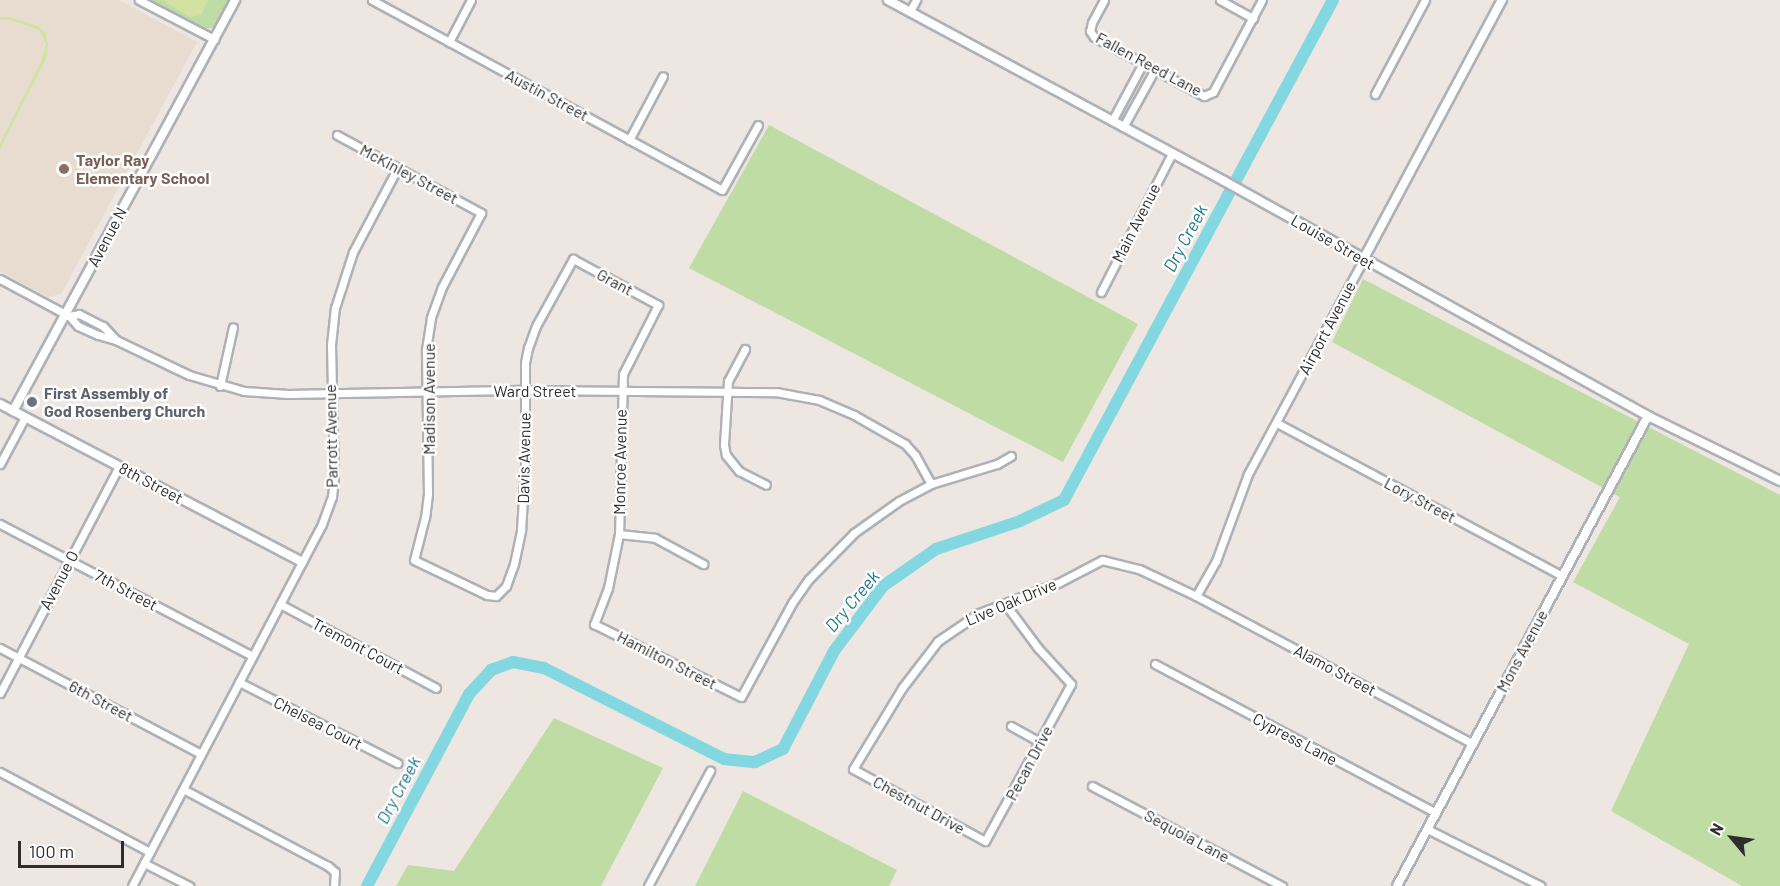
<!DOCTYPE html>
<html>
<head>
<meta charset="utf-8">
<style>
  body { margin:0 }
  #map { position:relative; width:1780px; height:886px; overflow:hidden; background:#ede6e1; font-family:Barlow,sans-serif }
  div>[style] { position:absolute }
  .education>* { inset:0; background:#e8dcd0 }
  .green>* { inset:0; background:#c0dca5 }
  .pitch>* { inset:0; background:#d1e2a2 }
  .river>* { height:12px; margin:-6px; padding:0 6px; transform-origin:6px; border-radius:6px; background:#82d7e1 }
  .roads { filter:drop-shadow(2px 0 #aeb1b7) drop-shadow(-2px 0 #aeb1b7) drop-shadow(0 2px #aeb1b7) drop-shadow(0 -2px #aeb1b7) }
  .minor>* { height:7px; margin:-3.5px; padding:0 3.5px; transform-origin:3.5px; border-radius:3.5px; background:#fff }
  .tertiary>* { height:8px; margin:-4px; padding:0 4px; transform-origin:4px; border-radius:4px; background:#fff }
  .dots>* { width:16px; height:16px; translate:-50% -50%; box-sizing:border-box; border:3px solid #fff; border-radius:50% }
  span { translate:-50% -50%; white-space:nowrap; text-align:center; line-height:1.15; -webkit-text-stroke:5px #fff; paint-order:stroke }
  .street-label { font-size:16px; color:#2d2d2d }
  .education-label { font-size:16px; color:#785e54; font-weight:700 }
  .left { translate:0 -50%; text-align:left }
  .worship-label { font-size:16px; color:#5b616d; font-weight:700 }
  .water-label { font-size:18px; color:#1e7a90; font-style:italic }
  .north { position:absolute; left:1702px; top:808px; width:60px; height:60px; -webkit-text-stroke:4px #fff; paint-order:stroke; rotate:299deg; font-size:16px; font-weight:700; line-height:24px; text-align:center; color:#2d2d2d }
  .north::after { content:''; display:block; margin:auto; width:21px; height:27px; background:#2d2d2d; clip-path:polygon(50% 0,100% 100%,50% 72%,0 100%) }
  .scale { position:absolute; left:18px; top:841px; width:106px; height:27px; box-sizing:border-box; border:3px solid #2d2d2d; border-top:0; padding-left:8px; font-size:18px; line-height:21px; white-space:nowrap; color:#2d2d2d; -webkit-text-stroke:4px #fff; paint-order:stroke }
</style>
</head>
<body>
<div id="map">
  <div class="education">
    <div style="clip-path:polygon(0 0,119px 0,197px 42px,61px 294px,48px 297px,0 271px)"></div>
  </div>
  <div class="green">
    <div style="clip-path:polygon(147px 0,229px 0,214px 28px,202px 29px)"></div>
    <div style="clip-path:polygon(769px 125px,1138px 324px,1063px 462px,689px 268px)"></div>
    <div style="clip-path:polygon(1363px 279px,1780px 495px,1780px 886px,1742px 886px,1611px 811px,1689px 644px,1573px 582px,1620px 497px,1332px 342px)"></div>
    <div style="clip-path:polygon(554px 718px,663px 768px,601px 886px,396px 886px,408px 865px,454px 871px)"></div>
    <div style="clip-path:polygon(743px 791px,897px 870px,889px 886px,695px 886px)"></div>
  </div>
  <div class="pitch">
    <div style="clip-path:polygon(162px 0,208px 0,201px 15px,190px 17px)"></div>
    <div style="clip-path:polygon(1px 17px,10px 17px,38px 26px,45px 32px,48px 43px,47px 57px,0 149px,0 143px,42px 60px,46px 44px,39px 30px,11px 20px,0 20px)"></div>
  </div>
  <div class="river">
    <div style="left:367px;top:886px;width:217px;rotate:-62deg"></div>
    <div style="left:469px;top:694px;width:33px;rotate:-47deg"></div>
    <div style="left:491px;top:670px;width:23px;rotate:-20deg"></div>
    <div style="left:513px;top:662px;width:32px;rotate:11deg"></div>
    <div style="left:544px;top:668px;width:202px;rotate:26.8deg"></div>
    <div style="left:724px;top:759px;width:31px;rotate:6deg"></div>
    <div style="left:755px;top:762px;width:31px;rotate:-25deg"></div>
    <div style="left:783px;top:749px;width:110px;rotate:-62.5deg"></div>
    <div style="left:834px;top:651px;width:81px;rotate:-53deg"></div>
    <div style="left:883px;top:586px;width:65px;rotate:-34.9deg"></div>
    <div style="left:936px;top:549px;width:89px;rotate:-18.4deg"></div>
    <div style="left:1020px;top:521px;width:49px;rotate:-25.5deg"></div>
    <div style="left:1064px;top:500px;width:568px;rotate:-61.72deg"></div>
  </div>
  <div class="roads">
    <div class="minor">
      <div style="left:139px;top:0;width:85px;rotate:27.5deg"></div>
      <div style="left:372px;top:0;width:398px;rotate:28.5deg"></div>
      <div style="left:722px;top:190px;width:74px;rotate:-61deg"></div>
      <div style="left:1104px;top:0;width:26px;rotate:118deg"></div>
      <div style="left:1092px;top:23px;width:8px;rotate:104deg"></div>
      <div style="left:1090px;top:31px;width:7px;rotate:56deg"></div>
      <div style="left:1094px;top:37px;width:125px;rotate:28.2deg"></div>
      <div style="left:1204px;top:96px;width:10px;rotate:-24deg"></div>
      <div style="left:1213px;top:92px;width:104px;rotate:-62deg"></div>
      <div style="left:1220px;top:0;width:38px;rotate:29deg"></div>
      <div style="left:910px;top:11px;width:13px;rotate:-61deg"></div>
      <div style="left:449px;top:42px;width:47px;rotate:-62.4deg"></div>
      <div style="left:1375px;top:94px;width:106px;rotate:-62deg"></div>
      <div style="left:1112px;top:121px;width:66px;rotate:-61.9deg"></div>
      <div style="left:1123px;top:127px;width:66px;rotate:-61.1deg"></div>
      <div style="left:337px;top:135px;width:164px;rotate:28.4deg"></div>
      <div style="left:481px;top:213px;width:84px;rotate:117.8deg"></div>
      <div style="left:442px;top:287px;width:33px;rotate:110deg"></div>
      <div style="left:431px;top:318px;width:33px;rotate:99deg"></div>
      <div style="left:426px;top:351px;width:143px;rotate:89.2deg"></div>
      <div style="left:428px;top:494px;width:23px;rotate:97deg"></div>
      <div style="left:425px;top:517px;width:44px;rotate:104.3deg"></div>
      <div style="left:414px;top:560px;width:81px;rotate:25.6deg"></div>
      <div style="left:487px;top:595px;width:9px;rotate:6deg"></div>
      <div style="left:496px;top:596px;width:14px;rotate:-45deg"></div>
      <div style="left:506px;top:586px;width:23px;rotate:-70deg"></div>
      <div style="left:514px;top:564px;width:35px;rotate:-78deg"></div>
      <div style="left:521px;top:530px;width:64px;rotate:-86.4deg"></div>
      <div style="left:525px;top:466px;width:103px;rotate:-90deg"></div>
      <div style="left:525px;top:363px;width:15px;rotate:-79deg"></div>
      <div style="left:528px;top:348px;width:23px;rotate:-70deg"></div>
      <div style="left:536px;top:326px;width:77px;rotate:-61.1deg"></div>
      <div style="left:573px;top:259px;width:97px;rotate:28.4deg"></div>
      <div style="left:658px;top:305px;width:77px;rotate:116.9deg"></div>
      <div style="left:623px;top:374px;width:160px;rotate:91.4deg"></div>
      <div style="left:619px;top:534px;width:55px;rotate:101.5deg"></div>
      <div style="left:608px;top:588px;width:39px;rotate:111deg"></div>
      <div style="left:594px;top:624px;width:164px;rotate:26.4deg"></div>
      <div style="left:741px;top:697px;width:107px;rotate:-61.5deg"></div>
      <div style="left:792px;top:603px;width:29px;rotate:-55deg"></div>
      <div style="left:809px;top:579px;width:64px;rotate:-45.6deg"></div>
      <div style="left:854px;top:533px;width:55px;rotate:-35.4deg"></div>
      <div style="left:899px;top:501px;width:36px;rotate:-28deg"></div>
      <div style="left:931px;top:484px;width:69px;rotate:-16.9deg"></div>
      <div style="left:997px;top:464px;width:16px;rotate:-30deg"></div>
      <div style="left:629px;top:140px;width:72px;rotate:-62deg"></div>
      <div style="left:0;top:279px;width:78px;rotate:28.2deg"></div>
      <div style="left:69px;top:316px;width:13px;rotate:48deg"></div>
      <div style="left:78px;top:326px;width:22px;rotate:24deg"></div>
      <div style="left:98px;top:335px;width:19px;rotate:16deg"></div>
      <div style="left:116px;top:340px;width:81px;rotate:25.6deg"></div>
      <div style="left:189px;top:375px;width:57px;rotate:16.2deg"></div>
      <div style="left:244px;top:391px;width:44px;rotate:3.9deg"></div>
      <div style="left:288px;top:394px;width:237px;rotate:-1deg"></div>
      <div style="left:525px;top:390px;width:251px;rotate:0.5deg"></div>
      <div style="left:776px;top:392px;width:44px;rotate:10.5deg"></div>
      <div style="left:819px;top:400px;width:38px;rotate:23deg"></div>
      <div style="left:854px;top:415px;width:59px;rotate:29.6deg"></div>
      <div style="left:905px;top:444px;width:15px;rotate:48deg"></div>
      <div style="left:915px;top:455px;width:33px;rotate:61deg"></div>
      <div style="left:1101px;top:292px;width:156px;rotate:-62.9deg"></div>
      <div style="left:69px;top:316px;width:10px;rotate:-11deg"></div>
      <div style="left:79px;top:314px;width:27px;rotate:27deg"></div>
      <div style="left:103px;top:326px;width:19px;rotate:47deg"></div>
      <div style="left:745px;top:349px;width:36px;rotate:118deg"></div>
      <div style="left:728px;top:381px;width:64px;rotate:93.6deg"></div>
      <div style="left:724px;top:445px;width:10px;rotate:79deg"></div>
      <div style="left:726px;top:455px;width:21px;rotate:51deg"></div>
      <div style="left:739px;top:471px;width:30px;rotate:27deg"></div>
      <div style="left:220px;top:386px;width:60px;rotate:-77.6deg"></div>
      <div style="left:1277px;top:423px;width:323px;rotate:28.2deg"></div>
      <div style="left:0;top:464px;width:53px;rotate:-62deg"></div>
      <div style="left:0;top:524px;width:284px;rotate:27.6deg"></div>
      <div style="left:619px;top:534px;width:36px;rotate:6deg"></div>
      <div style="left:655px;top:538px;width:55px;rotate:28.4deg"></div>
      <div style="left:1196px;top:596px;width:40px;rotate:-60.3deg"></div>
      <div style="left:1216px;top:561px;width:93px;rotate:-69.8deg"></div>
      <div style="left:1248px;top:474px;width:243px;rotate:-61.7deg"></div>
      <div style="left:280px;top:604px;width:177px;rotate:28.3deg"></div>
      <div style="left:1006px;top:605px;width:54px;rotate:53.3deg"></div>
      <div style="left:1038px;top:648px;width:49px;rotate:47.5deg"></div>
      <div style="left:1071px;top:684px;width:179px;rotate:118.7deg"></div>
      <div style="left:985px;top:841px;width:150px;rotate:-151.4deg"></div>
      <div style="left:853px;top:769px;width:95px;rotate:-58.8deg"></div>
      <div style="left:902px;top:688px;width:59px;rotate:-52.5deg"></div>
      <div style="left:938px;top:641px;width:50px;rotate:-34.3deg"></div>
      <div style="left:979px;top:613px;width:85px;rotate:-20.8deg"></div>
      <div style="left:1058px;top:583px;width:50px;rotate:-27.6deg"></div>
      <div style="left:1102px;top:560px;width:38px;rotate:14deg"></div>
      <div style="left:1139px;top:569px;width:63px;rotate:25.3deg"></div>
      <div style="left:1196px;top:596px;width:314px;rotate:28.1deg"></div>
      <div style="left:0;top:648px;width:227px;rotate:27.8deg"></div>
      <div style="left:1155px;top:664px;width:318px;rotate:27.9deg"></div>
      <div style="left:239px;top:682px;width:178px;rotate:27.1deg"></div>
      <div style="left:0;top:693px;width:256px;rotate:-62.3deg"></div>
      <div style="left:1011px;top:726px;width:33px;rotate:29deg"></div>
      <div style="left:0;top:772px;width:170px;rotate:28.1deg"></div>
      <div style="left:1092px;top:786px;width:215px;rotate:27.8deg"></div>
      <div style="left:183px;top:789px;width:164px;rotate:28deg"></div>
      <div style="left:328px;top:866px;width:9px;rotate:41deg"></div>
      <div style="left:335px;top:872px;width:14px;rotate:94deg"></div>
      <div style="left:1427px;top:829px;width:127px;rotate:26.6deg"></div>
      <div style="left:144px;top:863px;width:51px;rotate:27.1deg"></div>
      <div style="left:132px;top:886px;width:409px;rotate:-62.3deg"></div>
      <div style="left:322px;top:524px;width:29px;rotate:-70deg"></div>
      <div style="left:332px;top:497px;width:20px;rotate:-84deg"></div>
      <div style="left:334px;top:477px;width:132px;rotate:-91.3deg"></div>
      <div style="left:331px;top:345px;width:37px;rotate:-84deg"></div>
      <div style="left:335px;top:308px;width:59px;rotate:-72.2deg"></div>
      <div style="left:353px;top:252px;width:94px;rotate:-62.1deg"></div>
      <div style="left:648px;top:886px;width:131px;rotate:-61.7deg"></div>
    </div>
    <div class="tertiary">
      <div style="left:888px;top:0;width:382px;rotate:28.3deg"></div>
      <div style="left:1224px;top:181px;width:485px;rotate:29deg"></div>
      <div style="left:1648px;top:416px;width:147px;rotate:26.2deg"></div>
      <div style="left:1363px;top:260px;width:295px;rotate:-61.9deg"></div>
      <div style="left:0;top:404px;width:341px;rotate:27.6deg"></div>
      <div style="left:13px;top:411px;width:467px;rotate:-61.6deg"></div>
      <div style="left:1397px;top:886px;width:533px;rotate:-61.9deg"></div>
    </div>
  </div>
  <div class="dots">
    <div style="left:64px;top:169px;background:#8d6e63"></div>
    <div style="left:32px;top:402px;background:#6b7280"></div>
  </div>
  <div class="street-label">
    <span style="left:1149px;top:64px;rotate:28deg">Fallen Reed Lane</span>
    <span style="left:547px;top:95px;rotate:28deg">Austin Street</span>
    <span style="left:409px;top:174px;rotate:28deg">McKinley Street</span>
    <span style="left:1136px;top:223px;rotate:-63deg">Main Avenue</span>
    <span style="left:107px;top:237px;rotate:-62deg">Avenue N</span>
    <span style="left:1333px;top:242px;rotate:30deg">Louise Street</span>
    <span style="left:615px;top:282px;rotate:28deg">Grant</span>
    <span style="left:1327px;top:328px;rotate:-62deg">Airport Avenue</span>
    <span style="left:535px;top:391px">Ward Street</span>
    <span style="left:429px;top:399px;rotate:-90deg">Madison Avenue</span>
    <span style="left:331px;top:436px;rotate:-91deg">Parrott Avenue</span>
    <span style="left:524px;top:458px;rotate:-89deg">Davis Avenue</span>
    <span style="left:620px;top:462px;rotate:-89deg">Monroe Avenue</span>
    <span style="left:151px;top:483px;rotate:28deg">8th Street</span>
    <span style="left:1420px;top:500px;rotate:28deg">Lory Street</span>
    <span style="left:59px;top:580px;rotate:-62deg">Avenue O</span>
    <span style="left:126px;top:590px;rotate:28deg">7th Street</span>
    <span style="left:1011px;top:602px;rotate:-23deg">Live Oak Drive</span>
    <span style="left:358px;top:646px;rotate:28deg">Tremont Court</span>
    <span style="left:1522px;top:651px;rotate:-62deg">Mons Avenue</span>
    <span style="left:667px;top:660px;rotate:27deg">Hamilton Street</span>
    <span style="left:1335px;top:670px;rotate:28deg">Alamo Street</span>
    <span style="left:101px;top:701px;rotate:28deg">6th Street</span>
    <span style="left:318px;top:723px;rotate:27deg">Chelsea Court</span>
    <span style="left:1295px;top:739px;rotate:28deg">Cypress Lane</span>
    <span style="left:1029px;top:763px;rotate:-62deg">Pecan Drive</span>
    <span style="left:919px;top:805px;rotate:29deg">Chestnut Drive</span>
    <span style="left:1187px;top:836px;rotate:28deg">Sequoia Lane</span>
  </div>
  <div class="education-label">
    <span class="left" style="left:76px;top:169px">Taylor Ray<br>Elementary School</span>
  </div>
  <div class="worship-label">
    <span class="left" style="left:44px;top:402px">First Assembly of<br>God Rosenberg Church</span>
  </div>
  <div class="water-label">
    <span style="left:1185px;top:238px;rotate:-62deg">Dry Creek</span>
    <span style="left:852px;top:601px;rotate:-50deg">Dry Creek</span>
    <span style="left:398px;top:790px;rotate:-62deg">Dry Creek</span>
  </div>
  <div class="north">N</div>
  <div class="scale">100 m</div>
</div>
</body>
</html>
